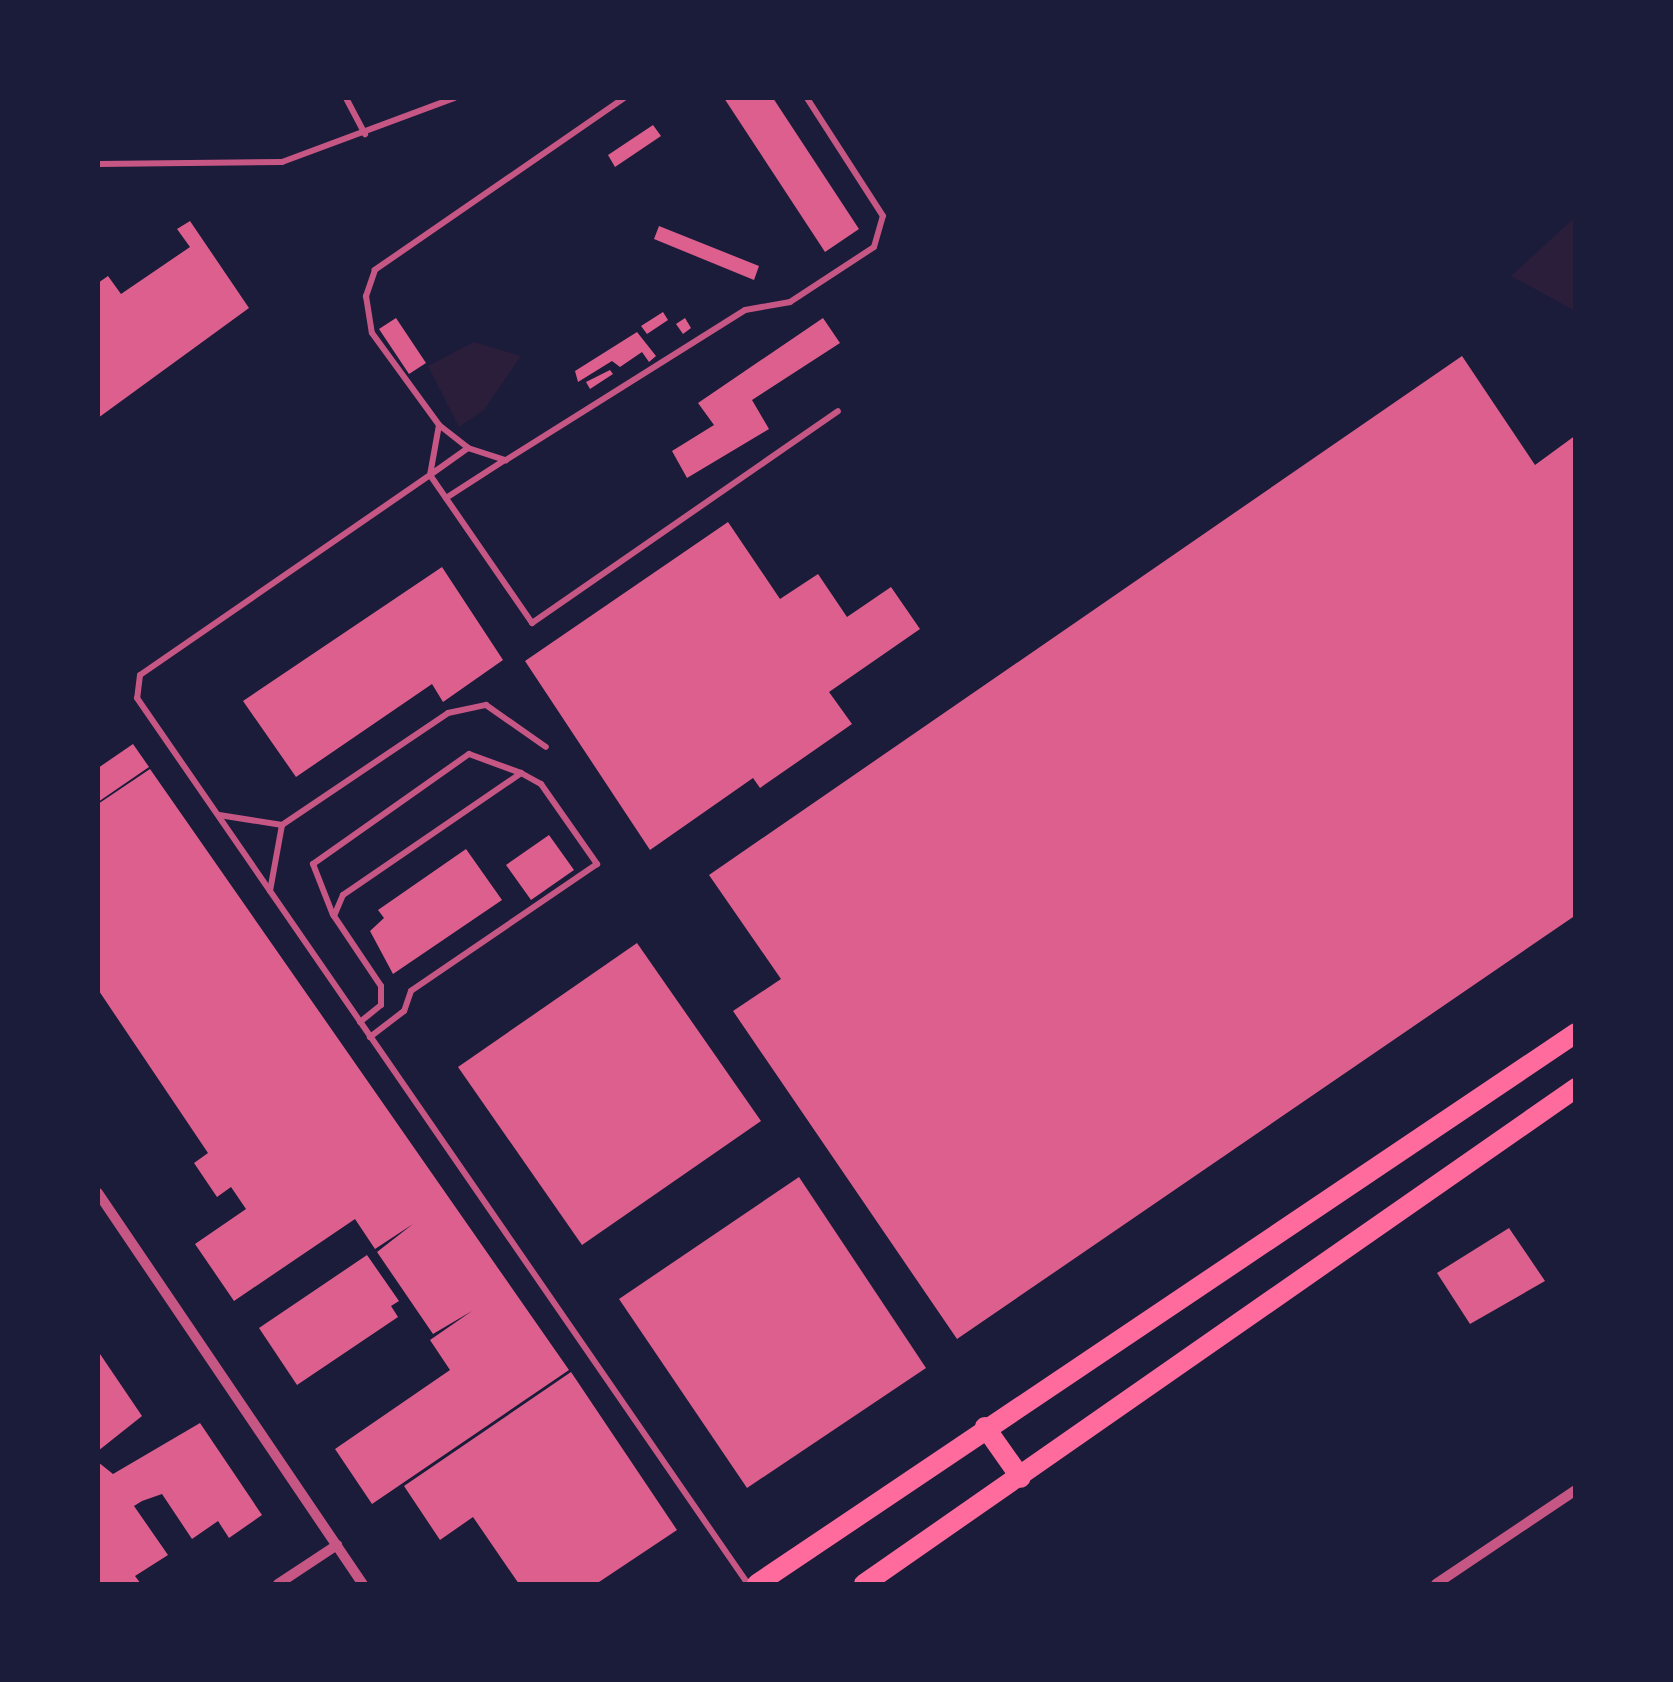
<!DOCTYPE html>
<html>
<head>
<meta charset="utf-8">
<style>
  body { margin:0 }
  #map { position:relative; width:1673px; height:1682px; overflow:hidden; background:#1b1b3a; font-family:"Roboto Serif",serif }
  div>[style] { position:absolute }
  .green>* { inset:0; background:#2a1e3b }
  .building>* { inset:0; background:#dd5f8e }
  .service>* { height:6px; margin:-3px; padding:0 3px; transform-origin:3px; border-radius:3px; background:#c65784 }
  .minor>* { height:10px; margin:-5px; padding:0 5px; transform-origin:5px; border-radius:5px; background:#c65784 }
  .primary>* { height:20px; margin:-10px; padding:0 10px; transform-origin:10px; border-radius:10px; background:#ff6b9d }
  span { translate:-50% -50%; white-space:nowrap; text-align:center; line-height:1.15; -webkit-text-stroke:10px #1b1b3a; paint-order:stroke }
  .frame { position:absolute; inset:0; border:100px solid #1b1b3a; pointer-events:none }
</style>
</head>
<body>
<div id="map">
  <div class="green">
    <div style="clip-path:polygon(1575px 217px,1575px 311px,1511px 276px)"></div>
    <div style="clip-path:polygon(474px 342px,521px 356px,484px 410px,459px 427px,428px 366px)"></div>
  </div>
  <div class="building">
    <div style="clip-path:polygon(724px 98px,773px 98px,859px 229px,825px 252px)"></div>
    <div style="clip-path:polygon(653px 125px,661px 136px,615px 167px,608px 155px)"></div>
    <div style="clip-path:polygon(190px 221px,249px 308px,98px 418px,98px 283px,108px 276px,121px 294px,190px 247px,177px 229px)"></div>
    <div style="clip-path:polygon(659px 226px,759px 266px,754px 280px,654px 239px)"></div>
    <div style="clip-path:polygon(663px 312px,668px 320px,647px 334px,641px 326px)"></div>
    <div style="clip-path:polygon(396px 318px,426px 363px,409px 374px,379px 329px)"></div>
    <div style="clip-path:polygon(685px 318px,691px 328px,683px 334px,676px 324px)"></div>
    <div style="clip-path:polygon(823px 318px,840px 343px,752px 400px,769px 429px,687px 478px,672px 451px,714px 425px,698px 403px)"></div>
    <div style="clip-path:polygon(637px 332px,656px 356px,649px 362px,642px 352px,620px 367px,612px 361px,578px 382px,575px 371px)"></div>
    <div style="clip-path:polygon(1462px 356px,1535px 465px,1576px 435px,1576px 915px,957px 1339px,733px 1011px,781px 979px,709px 875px)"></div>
    <div style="clip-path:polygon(610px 370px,613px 374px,590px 389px,586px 382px)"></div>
    <div style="clip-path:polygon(728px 522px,780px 599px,818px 574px,847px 617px,891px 587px,920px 629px,829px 692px,852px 724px,760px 788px,753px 778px,650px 850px,525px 661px)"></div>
    <div style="clip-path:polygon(442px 567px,503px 660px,443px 702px,432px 684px,296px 777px,243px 701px)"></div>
    <div style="clip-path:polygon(133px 744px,149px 767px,98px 802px,98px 768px)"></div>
    <div style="clip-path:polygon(150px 769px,569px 1370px,372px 1504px,335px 1449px,450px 1370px,430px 1340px,472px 1311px,433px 1334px,377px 1252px,413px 1224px,375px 1249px,355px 1219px,234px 1301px,195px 1244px,246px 1209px,231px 1187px,217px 1197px,194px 1163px,208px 1153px,99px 991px,98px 804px)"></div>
    <div style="clip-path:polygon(549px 835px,574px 870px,531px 900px,506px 865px)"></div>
    <div style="clip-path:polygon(466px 849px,502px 900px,393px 974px,370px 931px,384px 918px,378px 910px)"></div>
    <div style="clip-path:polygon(637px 943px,761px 1121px,582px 1245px,458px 1067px)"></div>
    <div style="clip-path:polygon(799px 1177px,926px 1368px,747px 1488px,619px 1299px)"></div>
    <div style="clip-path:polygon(1509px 1228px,1545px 1281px,1470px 1324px,1437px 1273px)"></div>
    <div style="clip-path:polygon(367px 1255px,399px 1301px,391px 1306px,398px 1317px,297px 1385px,259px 1328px)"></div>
    <div style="clip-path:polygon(98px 1351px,142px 1416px,98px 1451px)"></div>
    <div style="clip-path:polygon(571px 1372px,677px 1530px,596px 1584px,519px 1584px,473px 1517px,440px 1540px,404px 1486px)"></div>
    <div style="clip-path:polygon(200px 1423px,262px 1515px,229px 1538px,218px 1521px,192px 1539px,162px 1494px,142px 1501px,134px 1506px,168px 1555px,135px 1576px,141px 1584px,98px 1584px,98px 1462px,113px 1474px)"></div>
  </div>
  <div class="service">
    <div style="left:346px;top:98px;width:41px;rotate:62.2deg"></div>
    <div style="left:624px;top:98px;width:303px;rotate:145.4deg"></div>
    <div style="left:375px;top:270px;width:28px;rotate:109deg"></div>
    <div style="left:366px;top:296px;width:37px;rotate:81deg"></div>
    <div style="left:372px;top:333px;width:114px;rotate:53.9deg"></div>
    <div style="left:439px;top:425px;width:37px;rotate:38deg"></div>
    <div style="left:468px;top:448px;width:40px;rotate:18deg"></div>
    <div style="left:506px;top:460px;width:282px;rotate:-32.1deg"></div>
    <div style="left:745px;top:310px;width:46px;rotate:-10.1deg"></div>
    <div style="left:790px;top:302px;width:100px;rotate:-33.2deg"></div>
    <div style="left:874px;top:247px;width:32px;rotate:-74deg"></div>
    <div style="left:883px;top:216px;width:140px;rotate:-122.8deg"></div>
    <div style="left:98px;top:164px;width:184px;rotate:-0.6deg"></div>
    <div style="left:282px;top:162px;width:184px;rotate:-20.4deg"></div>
    <div style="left:439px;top:425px;width:51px;rotate:100.2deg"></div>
    <div style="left:430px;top:475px;width:352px;rotate:145.4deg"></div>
    <div style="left:140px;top:675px;width:23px;rotate:97deg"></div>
    <div style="left:137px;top:698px;width:1076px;rotate:55.41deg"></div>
    <div style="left:468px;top:448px;width:47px;rotate:144.6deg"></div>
    <div style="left:430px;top:475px;width:180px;rotate:55.4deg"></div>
    <div style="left:532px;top:623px;width:372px;rotate:-34.7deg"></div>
    <div style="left:446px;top:498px;width:70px;rotate:-32.8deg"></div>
    <div style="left:219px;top:815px;width:64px;rotate:9deg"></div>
    <div style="left:270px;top:891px;width:67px;rotate:-79.7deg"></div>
    <div style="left:282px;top:825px;width:200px;rotate:-34deg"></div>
    <div style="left:448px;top:713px;width:39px;rotate:-12deg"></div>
    <div style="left:486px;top:705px;width:73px;rotate:35deg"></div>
    <div style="left:333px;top:915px;width:55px;rotate:-111.4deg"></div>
    <div style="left:313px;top:864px;width:191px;rotate:-35.2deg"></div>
    <div style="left:469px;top:754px;width:55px;rotate:20.1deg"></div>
    <div style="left:360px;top:1022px;width:27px;rotate:-39deg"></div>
    <div style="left:381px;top:1005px;width:19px;rotate:-90deg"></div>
    <div style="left:381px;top:986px;width:84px;rotate:-123.9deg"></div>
    <div style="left:334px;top:916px;width:23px;rotate:-67deg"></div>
    <div style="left:343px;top:895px;width:216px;rotate:-34.4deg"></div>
    <div style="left:521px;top:773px;width:23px;rotate:29deg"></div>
    <div style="left:541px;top:784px;width:98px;rotate:55deg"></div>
    <div style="left:597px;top:864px;width:225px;rotate:145.7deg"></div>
    <div style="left:411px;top:991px;width:21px;rotate:109deg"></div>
    <div style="left:404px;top:1011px;width:43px;rotate:142.6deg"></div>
  </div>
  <div class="minor">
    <div style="left:98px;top:1193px;width:472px;rotate:55.9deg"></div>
    <div style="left:278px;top:1584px;width:71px;rotate:-33.5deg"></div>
    <div style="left:1436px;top:1584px;width:169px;rotate:-33.9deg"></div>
  </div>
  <div class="primary">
    <div style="left:985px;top:1427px;width:62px;rotate:54.8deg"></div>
    <div style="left:757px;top:1584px;width:987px;rotate:-33.93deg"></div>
    <div style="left:864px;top:1584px;width:868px;rotate:-34.86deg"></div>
  </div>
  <div class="frame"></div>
</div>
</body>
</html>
